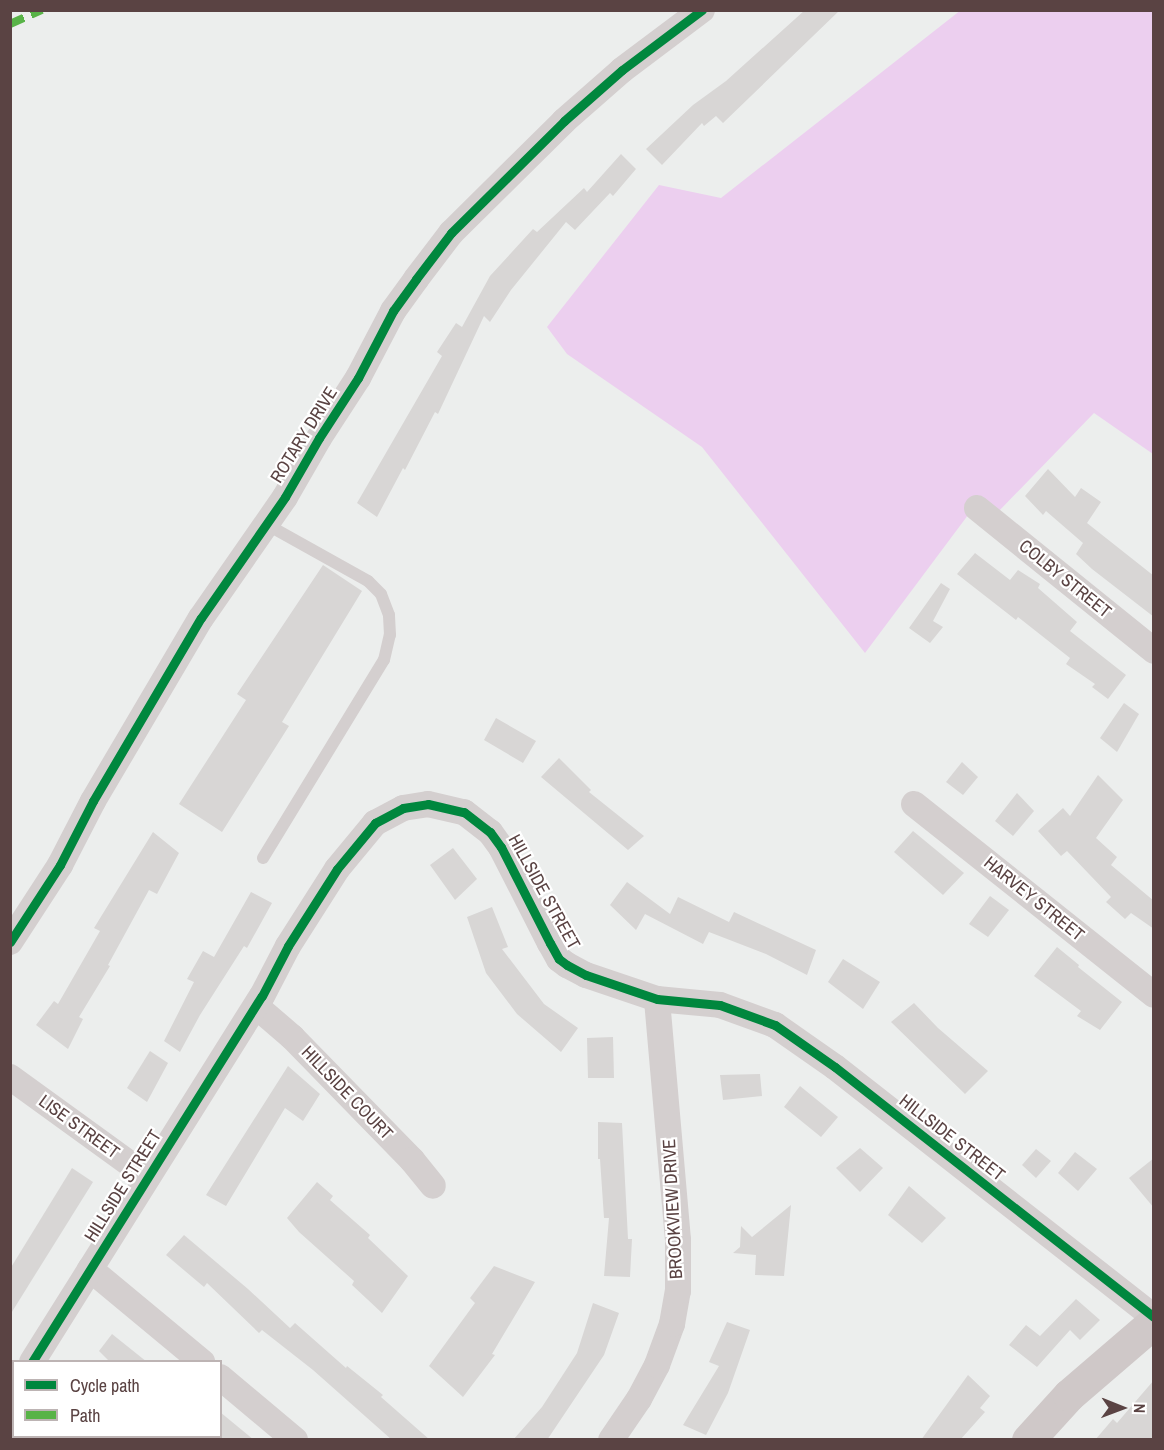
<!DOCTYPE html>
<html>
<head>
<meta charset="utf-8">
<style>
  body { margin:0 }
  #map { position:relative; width:1164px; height:1450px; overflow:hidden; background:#eceeed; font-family:"Archivo Narrow",sans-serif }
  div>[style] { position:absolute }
  .green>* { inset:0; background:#eccfef }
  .building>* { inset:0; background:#d8d6d5 }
  .service>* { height:12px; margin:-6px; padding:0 6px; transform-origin:6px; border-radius:6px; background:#d4cfcf }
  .minor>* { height:26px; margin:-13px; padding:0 13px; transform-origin:13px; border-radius:13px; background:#d4cfcf }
  .primary>* { height:33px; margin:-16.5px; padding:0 16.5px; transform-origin:16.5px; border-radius:16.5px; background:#cfc8c8 }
  .quiet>* { height:8px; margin-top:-4px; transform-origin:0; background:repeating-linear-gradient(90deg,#58b347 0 15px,transparent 0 23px) }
  .cycleway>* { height:9px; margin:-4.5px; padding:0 4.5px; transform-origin:4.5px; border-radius:4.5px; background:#00873e }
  span { translate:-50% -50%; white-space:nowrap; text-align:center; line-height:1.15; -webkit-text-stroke:4.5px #fff; paint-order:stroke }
  .street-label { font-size:18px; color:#5a4343 }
  .frame { position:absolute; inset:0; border:12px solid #5a4343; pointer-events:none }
  .legend { position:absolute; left:12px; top:1360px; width:210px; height:78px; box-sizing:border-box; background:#fff; border:2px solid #bdb4b4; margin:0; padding:8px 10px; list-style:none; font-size:18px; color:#5a4343 }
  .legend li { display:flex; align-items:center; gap:12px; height:30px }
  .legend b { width:30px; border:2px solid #bdb4b4 }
  .north { position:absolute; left:1092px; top:1378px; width:60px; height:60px; -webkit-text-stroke:4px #fff; paint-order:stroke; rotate:91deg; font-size:16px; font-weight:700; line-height:24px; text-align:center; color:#5a4343 }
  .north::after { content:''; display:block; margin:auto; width:21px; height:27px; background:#5a4343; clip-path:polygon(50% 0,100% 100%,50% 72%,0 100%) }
</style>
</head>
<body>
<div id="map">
  <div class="green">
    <div style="clip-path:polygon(961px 10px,1153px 11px,1153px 454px,1094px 413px,997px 513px,980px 499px,865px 653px,702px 447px,567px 354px,547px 327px,659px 185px,721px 198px)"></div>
  </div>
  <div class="building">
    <div style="clip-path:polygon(805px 10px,840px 10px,723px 123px,716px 116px,704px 126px,702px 123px,662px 165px,646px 149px,693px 105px,726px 81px)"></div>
    <div style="clip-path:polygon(621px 154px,636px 169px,613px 196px,610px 193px,575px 230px,566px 222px,511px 290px,490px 322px,484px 316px,438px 414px,435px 412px,405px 470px,403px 468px,377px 517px,357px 503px,442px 356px,437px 352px,456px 323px,462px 327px,490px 276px,533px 229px,537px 232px,584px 188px,587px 192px)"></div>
    <div style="clip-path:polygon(1048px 469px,1075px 497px,1081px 488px,1101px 502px,1087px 523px,1154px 576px,1154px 617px,1092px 569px,1076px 554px,1083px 543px,1046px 511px,1043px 515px,1025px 496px)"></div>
    <div style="clip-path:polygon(975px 553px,1010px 580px,1018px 570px,1040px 584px,1038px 588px,1077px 622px,1070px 631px,1126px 675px,1108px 699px,1092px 687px,1095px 684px,1066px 664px,1070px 658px,1018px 617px,1016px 620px,957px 574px)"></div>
    <div style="clip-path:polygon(323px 565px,362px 591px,282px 722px,289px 726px,222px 832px,179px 804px,246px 700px,237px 694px)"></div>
    <div style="clip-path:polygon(941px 583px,950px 589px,933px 621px,943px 627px,930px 643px,909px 628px)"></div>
    <div style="clip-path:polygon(1124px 703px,1139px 714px,1117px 752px,1100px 738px)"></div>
    <div style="clip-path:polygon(496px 718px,536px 741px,523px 763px,484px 740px)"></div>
    <div style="clip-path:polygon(559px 758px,591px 790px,589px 792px,644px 836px,628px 850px,541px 777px)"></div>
    <div style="clip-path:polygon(962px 762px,978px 777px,963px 795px,946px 782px)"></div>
    <div style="clip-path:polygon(1098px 775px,1123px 800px,1096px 838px,1117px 857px,1111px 865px,1154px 901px,1154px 929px,1131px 913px,1125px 919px,1106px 902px,1111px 897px,1067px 851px,1061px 856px,1038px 831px,1063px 808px,1070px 816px)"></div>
    <div style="clip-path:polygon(1017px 793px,1034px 811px,1013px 836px,995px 821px)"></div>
    <div style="clip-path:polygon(913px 831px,964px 873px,943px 895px,894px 852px)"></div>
    <div style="clip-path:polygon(153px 832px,179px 853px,157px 894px,149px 890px,108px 965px,110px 966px,79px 1017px,83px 1019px,68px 1049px,36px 1025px,54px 1001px,58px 1004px,100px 931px,94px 928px)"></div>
    <div style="clip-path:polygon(453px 848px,477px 879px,455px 900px,430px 865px)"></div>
    <div style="clip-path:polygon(627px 882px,670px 914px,678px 897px,729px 922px,734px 912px,816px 950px,807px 975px,766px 954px,709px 932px,703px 944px,645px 914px,636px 930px,610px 905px)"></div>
    <div style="clip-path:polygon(251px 892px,272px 903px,247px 948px,244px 946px,200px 1015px,180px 1052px,164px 1041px,194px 982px,187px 979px,203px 951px,214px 957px)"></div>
    <div style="clip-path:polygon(990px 896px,1009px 910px,988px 937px,969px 924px)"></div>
    <div style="clip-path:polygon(492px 907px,508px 947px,502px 949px,544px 1004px,578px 1028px,561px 1052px,517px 1014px,486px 973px,467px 917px)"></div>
    <div style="clip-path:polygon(1057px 947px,1079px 965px,1078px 967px,1122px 1002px,1100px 1030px,1077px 1016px,1081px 1011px,1034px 976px)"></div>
    <div style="clip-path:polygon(843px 959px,880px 982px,863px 1009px,828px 982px)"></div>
    <div style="clip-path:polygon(914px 1003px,938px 1028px,988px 1071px,965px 1094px,891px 1022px)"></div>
    <div style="clip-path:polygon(613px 1037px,614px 1078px,588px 1078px,587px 1038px)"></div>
    <div style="clip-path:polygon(150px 1051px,168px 1063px,147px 1102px,127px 1088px)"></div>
    <div style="clip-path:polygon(288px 1066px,320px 1094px,303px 1121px,285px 1108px,226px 1206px,206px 1195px)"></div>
    <div style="clip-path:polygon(760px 1074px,762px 1096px,723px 1100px,720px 1075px)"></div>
    <div style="clip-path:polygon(800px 1086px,838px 1117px,821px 1137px,784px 1107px)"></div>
    <div style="clip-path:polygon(598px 1122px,622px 1123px,628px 1239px,632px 1239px,630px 1277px,604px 1276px,609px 1218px,604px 1218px,600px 1159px,598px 1159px)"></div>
    <div style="clip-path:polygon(860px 1148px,883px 1168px,860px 1192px,836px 1168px)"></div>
    <div style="clip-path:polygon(1036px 1149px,1051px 1161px,1036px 1178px,1022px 1165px)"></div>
    <div style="clip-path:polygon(1075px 1152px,1097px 1169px,1078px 1191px,1058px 1173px)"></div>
    <div style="clip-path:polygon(1154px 1158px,1154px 1208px,1129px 1178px)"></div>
    <div style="clip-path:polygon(72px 1168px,93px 1182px,10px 1315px,10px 1269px)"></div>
    <div style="clip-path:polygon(317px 1182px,333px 1196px,330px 1200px,370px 1235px,368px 1238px,408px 1276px,382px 1313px,352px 1285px,354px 1281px,299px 1232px,287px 1218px)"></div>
    <div style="clip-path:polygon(909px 1186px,946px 1218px,922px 1243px,888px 1215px)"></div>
    <div style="clip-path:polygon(791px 1205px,784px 1276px,755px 1275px,756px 1255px,733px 1253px,740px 1247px,741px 1226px,752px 1237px)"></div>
    <div style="clip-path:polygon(184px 1235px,248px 1289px,290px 1328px,295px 1323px,346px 1368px,347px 1366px,383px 1395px,381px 1397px,430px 1440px,392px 1440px,313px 1370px,262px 1330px,259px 1333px,207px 1283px,204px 1287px,166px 1255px)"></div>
    <div style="clip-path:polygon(494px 1266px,535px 1282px,492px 1354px,495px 1355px,463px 1397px,429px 1366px,475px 1303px,470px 1298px)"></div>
    <div style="clip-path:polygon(1076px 1299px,1100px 1320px,1080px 1340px,1070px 1330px,1037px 1367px,1009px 1345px,1026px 1325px,1040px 1336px)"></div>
    <div style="clip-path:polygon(593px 1303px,619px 1313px,604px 1355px,547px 1440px,513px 1440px,542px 1407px,577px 1353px)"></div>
    <div style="clip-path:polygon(727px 1322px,750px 1330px,728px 1393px,706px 1435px,683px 1425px,719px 1366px,709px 1362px)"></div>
    <div style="clip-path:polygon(112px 1334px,147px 1362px,110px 1362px,99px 1351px)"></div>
    <div style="clip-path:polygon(968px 1375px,990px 1396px,980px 1408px,985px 1412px,960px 1440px,921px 1440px)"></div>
    <div style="clip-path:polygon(1154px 1380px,1154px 1440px,1095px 1440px,1113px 1419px,1117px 1423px)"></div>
    <div style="clip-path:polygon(220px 1412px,254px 1440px,220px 1440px)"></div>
  </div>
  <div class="service">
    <div style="left:263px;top:858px;width:232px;rotate:-58.6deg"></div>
    <div style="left:384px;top:660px;width:26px;rotate:-77deg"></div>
    <div style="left:390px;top:635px;width:20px;rotate:-93deg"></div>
    <div style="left:389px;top:615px;width:22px;rotate:-111deg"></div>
    <div style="left:381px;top:594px;width:18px;rotate:-135deg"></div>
    <div style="left:368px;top:581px;width:117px;rotate:-150.8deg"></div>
  </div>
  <div class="minor">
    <div style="left:977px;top:508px;width:228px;rotate:38.9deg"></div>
    <div style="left:914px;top:804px;width:307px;rotate:38.5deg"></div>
    <div style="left:10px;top:942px;width:92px;rotate:-57deg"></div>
    <div style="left:60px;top:865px;width:72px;rotate:-62.7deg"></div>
    <div style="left:93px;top:801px;width:212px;rotate:-59.5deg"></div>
    <div style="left:201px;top:618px;width:147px;rotate:-55.2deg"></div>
    <div style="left:285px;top:497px;width:68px;rotate:-60deg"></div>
    <div style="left:319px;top:438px;width:72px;rotate:-57deg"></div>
    <div style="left:358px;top:378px;width:76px;rotate:-62.4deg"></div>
    <div style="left:393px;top:311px;width:39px;rotate:-54deg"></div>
    <div style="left:416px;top:279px;width:58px;rotate:-52.7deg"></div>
    <div style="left:451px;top:233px;width:159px;rotate:-44.7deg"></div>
    <div style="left:564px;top:121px;width:77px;rotate:-41.3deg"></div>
    <div style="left:622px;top:70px;width:100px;rotate:-36.9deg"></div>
    <div style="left:256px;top:1006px;width:48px;rotate:40.7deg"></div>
    <div style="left:292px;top:1037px;width:172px;rotate:45.7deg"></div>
    <div style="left:412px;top:1160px;width:33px;rotate:51deg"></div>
    <div style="left:10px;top:1077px;width:170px;rotate:35.9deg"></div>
    <div style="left:90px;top:1269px;width:146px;rotate:39.7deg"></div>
    <div style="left:32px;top:1362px;width:432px;rotate:-57.9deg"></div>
    <div style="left:262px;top:996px;width:56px;rotate:-62.5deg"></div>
    <div style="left:288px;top:946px;width:91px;rotate:-57.5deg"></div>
    <div style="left:337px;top:869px;width:60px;rotate:-50.4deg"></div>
    <div style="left:375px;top:823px;width:32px;rotate:-28deg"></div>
    <div style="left:403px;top:808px;width:25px;rotate:-9deg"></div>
    <div style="left:428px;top:804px;width:37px;rotate:13deg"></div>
    <div style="left:464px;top:812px;width:33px;rotate:38deg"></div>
    <div style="left:490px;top:832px;width:19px;rotate:54deg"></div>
    <div style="left:501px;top:847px;width:108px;rotate:63deg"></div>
    <div style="left:550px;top:943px;width:18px;rotate:61deg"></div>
    <div style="left:559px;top:959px;width:10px;rotate:37deg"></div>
    <div style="left:567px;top:965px;width:21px;rotate:28deg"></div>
    <div style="left:586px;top:975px;width:75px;rotate:18.7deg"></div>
    <div style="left:657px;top:999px;width:63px;rotate:5.4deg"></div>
    <div style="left:720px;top:1005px;width:59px;rotate:20deg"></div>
    <div style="left:775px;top:1025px;width:73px;rotate:35deg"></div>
    <div style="left:835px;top:1067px;width:405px;rotate:38.1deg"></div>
    <div style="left:220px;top:1377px;width:98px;rotate:40deg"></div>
    <div style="left:10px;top:1396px;width:6px;rotate:-51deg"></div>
    <div style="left:611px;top:1440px;width:50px;rotate:-55.7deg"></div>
    <div style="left:639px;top:1399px;width:38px;rotate:-62deg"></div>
    <div style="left:657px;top:1365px;width:44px;rotate:-69.9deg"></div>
    <div style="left:672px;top:1324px;width:34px;rotate:-80deg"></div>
    <div style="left:678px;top:1291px;width:51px;rotate:-90deg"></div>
    <div style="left:678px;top:1240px;width:242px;rotate:-95deg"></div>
  </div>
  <div class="primary">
    <div style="left:1028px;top:1440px;width:61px;rotate:-47.7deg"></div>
    <div style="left:1069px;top:1395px;width:112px;rotate:-40.7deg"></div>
  </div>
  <div class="quiet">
    <div style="left:10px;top:24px;width:35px;rotate:-24deg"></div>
  </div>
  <div class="cycleway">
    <div style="left:10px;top:942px;width:92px;rotate:-57deg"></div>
    <div style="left:60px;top:865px;width:72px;rotate:-62.7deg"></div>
    <div style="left:93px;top:801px;width:212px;rotate:-59.5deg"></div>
    <div style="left:201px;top:618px;width:147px;rotate:-55.2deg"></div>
    <div style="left:285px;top:497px;width:68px;rotate:-60deg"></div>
    <div style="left:319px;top:438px;width:72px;rotate:-57deg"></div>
    <div style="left:358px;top:378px;width:76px;rotate:-62.4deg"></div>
    <div style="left:393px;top:311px;width:39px;rotate:-54deg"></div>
    <div style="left:416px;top:279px;width:58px;rotate:-52.7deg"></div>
    <div style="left:451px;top:233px;width:159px;rotate:-44.7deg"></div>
    <div style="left:564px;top:121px;width:77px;rotate:-41.3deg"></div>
    <div style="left:622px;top:70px;width:100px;rotate:-36.9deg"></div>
    <div style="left:32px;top:1362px;width:432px;rotate:-57.9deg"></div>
    <div style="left:262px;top:996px;width:56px;rotate:-62.5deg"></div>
    <div style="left:288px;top:946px;width:91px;rotate:-57.5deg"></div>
    <div style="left:337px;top:869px;width:60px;rotate:-50.4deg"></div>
    <div style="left:375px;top:823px;width:32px;rotate:-28deg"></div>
    <div style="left:403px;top:808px;width:25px;rotate:-9deg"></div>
    <div style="left:428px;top:804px;width:37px;rotate:13deg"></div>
    <div style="left:464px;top:812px;width:33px;rotate:38deg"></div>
    <div style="left:490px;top:832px;width:19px;rotate:54deg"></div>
    <div style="left:501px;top:847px;width:108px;rotate:63deg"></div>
    <div style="left:550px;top:943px;width:18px;rotate:61deg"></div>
    <div style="left:559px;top:959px;width:10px;rotate:37deg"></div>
    <div style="left:567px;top:965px;width:21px;rotate:28deg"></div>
    <div style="left:586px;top:975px;width:75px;rotate:18.7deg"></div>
    <div style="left:657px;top:999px;width:63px;rotate:5.4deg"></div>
    <div style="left:720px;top:1005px;width:59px;rotate:20deg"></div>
    <div style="left:775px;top:1025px;width:73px;rotate:35deg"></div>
    <div style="left:835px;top:1067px;width:405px;rotate:38.1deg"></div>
  </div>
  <div class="street-label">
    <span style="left:304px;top:435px;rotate:-58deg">ROTARY DRIVE</span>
    <span style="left:1065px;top:579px;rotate:39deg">COLBY STREET</span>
    <span style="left:544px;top:892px;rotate:61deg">HILLSIDE STREET</span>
    <span style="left:1034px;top:899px;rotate:39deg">HARVEY STREET</span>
    <span style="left:347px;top:1093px;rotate:46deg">HILLSIDE COURT</span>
    <span style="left:79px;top:1127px;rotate:36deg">LISE STREET</span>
    <span style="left:952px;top:1138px;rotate:38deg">HILLSIDE STREET</span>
    <span style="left:123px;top:1186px;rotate:-58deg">HILLSIDE STREET</span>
    <span style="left:673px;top:1209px;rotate:-93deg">BROOKVIEW DRIVE</span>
  </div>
  <div class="frame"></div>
  <ul class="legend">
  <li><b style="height:8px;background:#00873e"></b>Cycle path</li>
  <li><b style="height:8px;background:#58b347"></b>Path</li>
  </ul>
  <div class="north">N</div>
</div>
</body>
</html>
